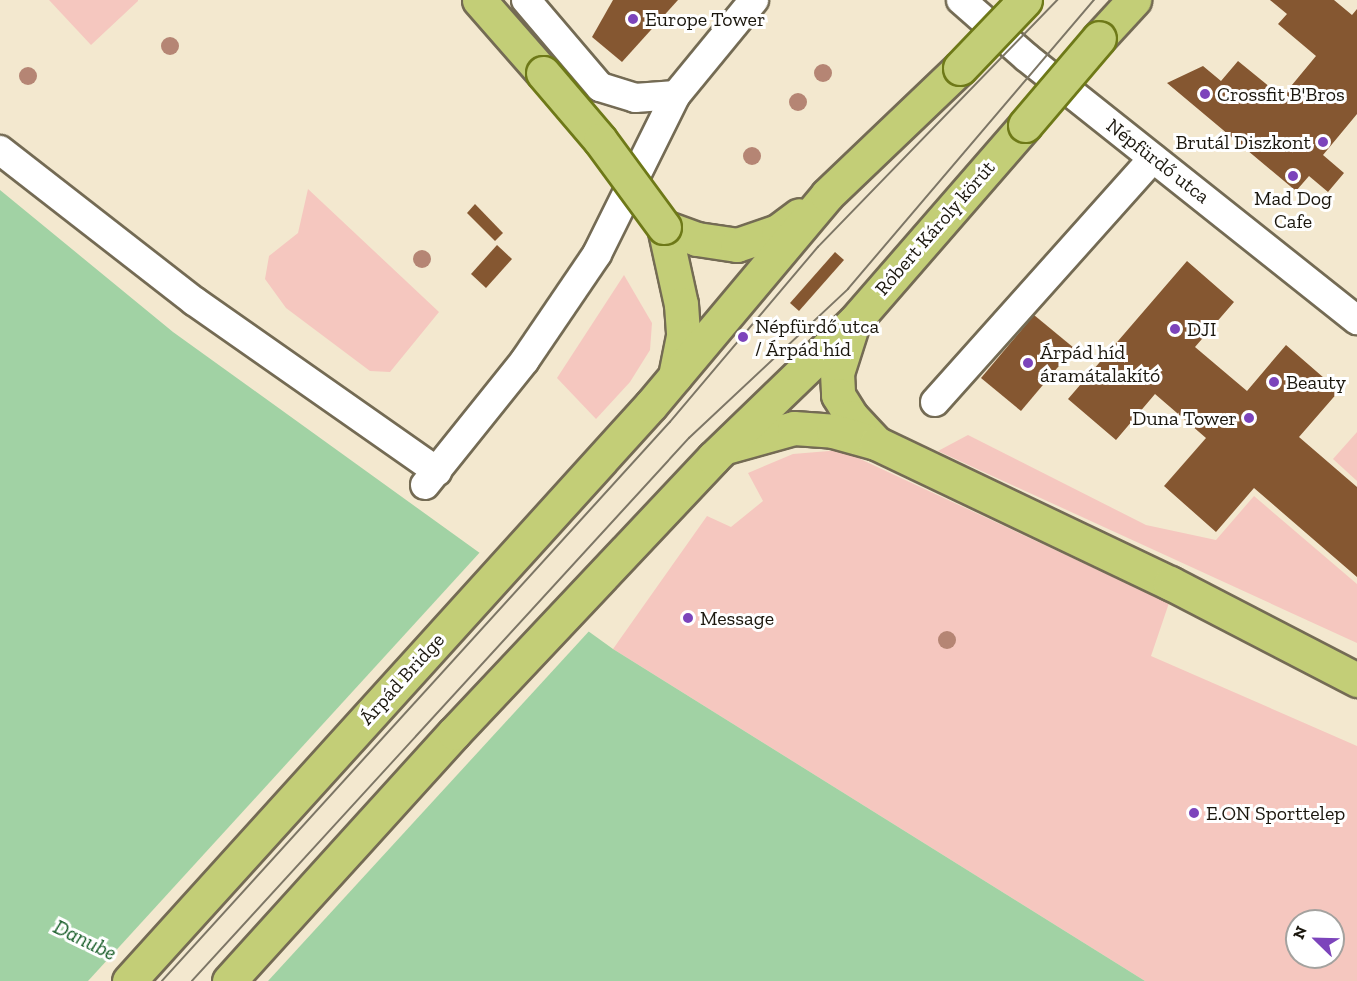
<!DOCTYPE html>
<html>
<head>
<meta charset="utf-8">
<style>
  body { margin:0 }
  #map { position:relative; width:1357px; height:981px; overflow:hidden; background:#f3e8cf; font-family:"Zilla Slab",serif }
  div>[style] { position:absolute }
  .green>* { inset:0; background:#f5c7bf }
  .water>* { inset:0; background:#a1d2a4 }
  .pier>* { inset:0; background:#f3e8cf }
  .building>* { inset:0; background:#855731 }
  .roads { filter:drop-shadow(2px 0 #746b54) drop-shadow(-2px 0 #746b54) drop-shadow(0 2px #746b54) drop-shadow(0 -2px #746b54) }
  .minor>* { height:28px; margin:-14px; padding:0 14px; transform-origin:14px; border-radius:14px; background:#fff }
  .major>* { height:33px; margin:-16.5px; padding:0 16.5px; transform-origin:16.5px; border-radius:16.5px; background:#c3ce77 }
  .tram>* { height:1.5px; margin:-0.75px; padding:0 0.75px; transform-origin:0.75px; border-radius:0.75px; background:#7d7666 }
  .bridges { filter:drop-shadow(2px 0 #6e7918) drop-shadow(-2px 0 #6e7918) drop-shadow(0 2px #6e7918) drop-shadow(0 -2px #6e7918) }
  .major-bridge>* { height:33px; margin:-16.5px; padding:0 16.5px; transform-origin:16.5px; border-radius:16.5px; background:#c3ce77 }
  .trees>* { width:18px; height:18px; margin:-9px; border-radius:50%; background:#b58574 }
  .dots>* { width:16px; height:16px; translate:-50% -50%; box-sizing:border-box; border:3px solid #fff; border-radius:50% }
  span { translate:-50% -50%; white-space:nowrap; text-align:center; line-height:1.15; -webkit-text-stroke:6px #fff; paint-order:stroke }
  .poi-label { font-size:20px; color:#1b170e }
  .left { translate:0 -50%; text-align:left }
  .right { translate:-100% -50%; text-align:right }
  .street-label { font-size:20px; color:#1b170e }
  .water-label { font-size:21px; color:#105821; font-style:italic }
  .north { position:absolute; left:1285px; top:909px; width:60px; height:60px; box-sizing:border-box; background:#fff; border:2px solid #a4a29f; border-radius:50%; rotate:293deg; font-size:16px; font-weight:700; line-height:24px; text-align:center; color:#1b170e }
  .north::after { content:''; display:block; margin:auto; width:21px; height:27px; background:#7c44bb; clip-path:polygon(50% 0,100% 100%,50% 72%,0 100%) }
</style>
</head>
<body>
<div id="map">
  <div class="green">
    <div style="clip-path:polygon(49px 0,138px 0,138px 1px,91px 45px)"></div>
    <div style="clip-path:polygon(308px 189px,439px 312px,390px 372px,370px 371px,286px 308px,265px 279px,269px 256px,298px 233px)"></div>
    <div style="clip-path:polygon(624px 275px,652px 323px,650px 350px,630px 382px,596px 419px,557px 378px)"></div>
    <div style="clip-path:polygon(1357px 432px,1357px 481px,1333px 459px)"></div>
    <div style="clip-path:polygon(968px 435px,1146px 525px,1216px 540px,1254px 496px,1357px 584px,1357px 643px,938px 451px)"></div>
    <div style="clip-path:polygon(evenodd,841px 450px,1169px 603px,1151px 656px,1357px 746px,1357px 981px,1145px 981px,613px 649px,707px 516px,731px 527px,763px 501px,748px 473px,793px 454px,841px 450px,1297px 921px,1333px 921px,1333px 957px,1297px 957px,1297px 921px)"></div>
  </div>
  <div class="water">
    <div style="clip-path:polygon(0 190px,173px 332px,613px 649px,1145px 981px,0 981px)"></div>
  </div>
  <div class="pier">
    <div style="clip-path:polygon(482px 550px,591px 629px,268px 981px,88px 981px)"></div>
  </div>
  <div class="building">
    <div style="clip-path:polygon(613px 0,678px 0,622px 62px,592px 37px)"></div>
    <div style="clip-path:polygon(1270px 0,1334px 0,1352px 15px,1357px 9px,1357px 114px,1323px 155px,1344px 173px,1328px 192px,1309px 176px,1296px 191px,1167px 83px,1203px 66px,1221px 81px,1238px 61px,1282px 97px,1316px 56px,1278px 24px,1287px 14px)"></div>
    <div style="clip-path:polygon(475px 204px,503px 233px,495px 241px,467px 213px)"></div>
    <div style="clip-path:polygon(497px 245px,512px 259px,486px 288px,471px 274px)"></div>
    <div style="clip-path:polygon(835px 252px,844px 260px,799px 311px,790px 303px)"></div>
    <div style="clip-path:polygon(1187px 261px,1234px 302px,1195px 347px,1247px 391px,1286px 345px,1339px 391px,1299px 437px,1357px 487px,1357px 577px,1254px 488px,1216px 532px,1164px 486px,1206px 438px,1155px 394px,1116px 440px,1068px 399px)"></div>
    <div style="clip-path:polygon(1034px 315px,1074px 348px,1021px 411px,981px 378px)"></div>
  </div>
  <div class="roads">
    <div class="minor">
      <div style="left:526px;top:0;width:114px;rotate:49.6deg"></div>
      <div style="left:600px;top:87px;width:37px;rotate:17deg"></div>
      <div style="left:635px;top:98px;width:41px;rotate:-4.2deg"></div>
      <div style="left:961px;top:0;width:86px;rotate:41.2deg"></div>
      <div style="left:1026px;top:57px;width:423px;rotate:38.5deg"></div>
      <div style="left:0;top:150px;width:246px;rotate:37.9deg"></div>
      <div style="left:194px;top:301px;width:297px;rotate:35deg"></div>
      <div style="left:935px;top:402px;width:327px;rotate:-48.2deg"></div>
      <div style="left:425px;top:485px;width:160px;rotate:-51.3deg"></div>
      <div style="left:525px;top:360px;width:128px;rotate:-55.8deg"></div>
      <div style="left:597px;top:254px;width:178px;rotate:-63.6deg"></div>
      <div style="left:676px;top:95px;width:123px;rotate:-50.6deg"></div>
    </div>
    <div class="major">
      <div style="left:479px;top:0;width:97px;rotate:48.8deg"></div>
      <div style="left:1099px;top:38px;width:52px;rotate:-47.4deg"></div>
      <div style="left:664px;top:227px;width:35px;rotate:20deg"></div>
      <div style="left:697px;top:239px;width:40px;rotate:8.5deg"></div>
      <div style="left:737px;top:245px;width:43px;rotate:-18.9deg"></div>
      <div style="left:778px;top:231px;width:26px;rotate:-37deg"></div>
      <div style="left:664px;top:227px;width:79px;rotate:77.6deg"></div>
      <div style="left:681px;top:304px;width:32px;rotate:86deg"></div>
      <div style="left:683px;top:336px;width:41px;rotate:101.3deg"></div>
      <div style="left:852px;top:326px;width:49px;rotate:107.7deg"></div>
      <div style="left:837px;top:373px;width:22px;rotate:87deg"></div>
      <div style="left:838px;top:395px;width:26px;rotate:58deg"></div>
      <div style="left:852px;top:417px;width:35px;rotate:47deg"></div>
      <div style="left:729px;top:446px;width:67px;rotate:-15.5deg"></div>
      <div style="left:794px;top:428px;width:39px;rotate:4deg"></div>
      <div style="left:833px;top:431px;width:45px;rotate:15.6deg"></div>
      <div style="left:876px;top:443px;width:326px;rotate:25.5deg"></div>
      <div style="left:1170px;top:583px;width:211px;rotate:27.4deg"></div>
      <div style="left:129px;top:981px;width:777px;rotate:-47.82deg"></div>
      <div style="left:651px;top:405px;width:274px;rotate:-50deg"></div>
      <div style="left:827px;top:195px;width:184px;rotate:-43.7deg"></div>
      <div style="left:229px;top:981px;width:335px;rotate:-47.8deg"></div>
      <div style="left:454px;top:733px;width:378px;rotate:-46.7deg"></div>
      <div style="left:713px;top:458px;width:196px;rotate:-44deg"></div>
      <div style="left:854px;top:322px;width:261px;rotate:-49deg"></div>
    </div>
  </div>
  <div class="tram">
    <div style="left:162px;top:981px;width:755px;rotate:-47.74deg"></div>
    <div style="left:670px;top:422px;width:229px;rotate:-49.8deg"></div>
    <div style="left:818px;top:247px;width:344px;rotate:-45.9deg"></div>
    <div style="left:192px;top:981px;width:736px;rotate:-47.53deg"></div>
    <div style="left:689px;top:438px;width:218px;rotate:-43.1deg"></div>
    <div style="left:848px;top:289px;width:380px;rotate:-49.6deg"></div>
  </div>
  <div class="bridges">
    <div class="major-bridge">
      <div style="left:960px;top:68px;width:94px;rotate:-46.3deg"></div>
      <div style="left:543px;top:73px;width:88px;rotate:49.6deg"></div>
      <div style="left:600px;top:140px;width:108px;rotate:53.7deg"></div>
      <div style="left:1025px;top:125px;width:114px;rotate:-49.6deg"></div>
    </div>
  </div>
  <div class="trees">
    <div style="left:170px;top:46px"></div>
    <div style="left:823px;top:73px"></div>
    <div style="left:28px;top:76px"></div>
    <div style="left:798px;top:102px"></div>
    <div style="left:752px;top:156px"></div>
    <div style="left:422px;top:259px"></div>
    <div style="left:947px;top:640px"></div>
  </div>
  <div class="dots">
    <div style="left:633px;top:19px;background:#7c44bb"></div>
    <div style="left:1205px;top:94px;background:#7c44bb"></div>
    <div style="left:1323px;top:142px;background:#7c44bb"></div>
    <div style="left:1293px;top:176px;background:#7c44bb"></div>
    <div style="left:1175px;top:329px;background:#7c44bb"></div>
    <div style="left:743px;top:337px;background:#7c44bb"></div>
    <div style="left:1028px;top:363px;background:#7c44bb"></div>
    <div style="left:1274px;top:382px;background:#7c44bb"></div>
    <div style="left:1249px;top:418px;background:#7c44bb"></div>
    <div style="left:688px;top:618px;background:#7c44bb"></div>
    <div style="left:1194px;top:813px;background:#7c44bb"></div>
  </div>
  <div class="poi-label">
    <span class="left" style="left:645px;top:19px">Europe Tower</span>
    <span class="left" style="left:1217px;top:94px">Crossfit B'Bros</span>
    <span class="right" style="left:1311px;top:142px">Brutál Diszkont</span>
    <span style="left:1293px;top:210px">Mad Dog<br>Cafe</span>
    <span class="left" style="left:755px;top:338px">Népfürdő utca<br>/ Árpád híd</span>
    <span class="left" style="left:1187px;top:329px">DJI</span>
    <span class="left" style="left:1040px;top:364px">Árpád híd<br>áramátalakító</span>
    <span class="left" style="left:1286px;top:382px">Beauty</span>
    <span class="right" style="left:1237px;top:418px">Duna Tower</span>
    <span class="left" style="left:700px;top:618px">Message</span>
    <span class="left" style="left:1206px;top:813px">E.ON Sporttelep</span>
  </div>
  <div class="street-label">
    <span style="left:1158px;top:161px;rotate:38deg">Népfürdő utca</span>
    <span style="left:935px;top:228px;rotate:-49deg">Róbert Károly körút</span>
    <span style="left:402px;top:679px;rotate:-48deg">Árpád Bridge</span>
  </div>
  <div class="water-label">
    <span style="left:85px;top:940px;rotate:26deg">Danube</span>
  </div>
  <div class="north">N</div>
</div>
</body>
</html>
